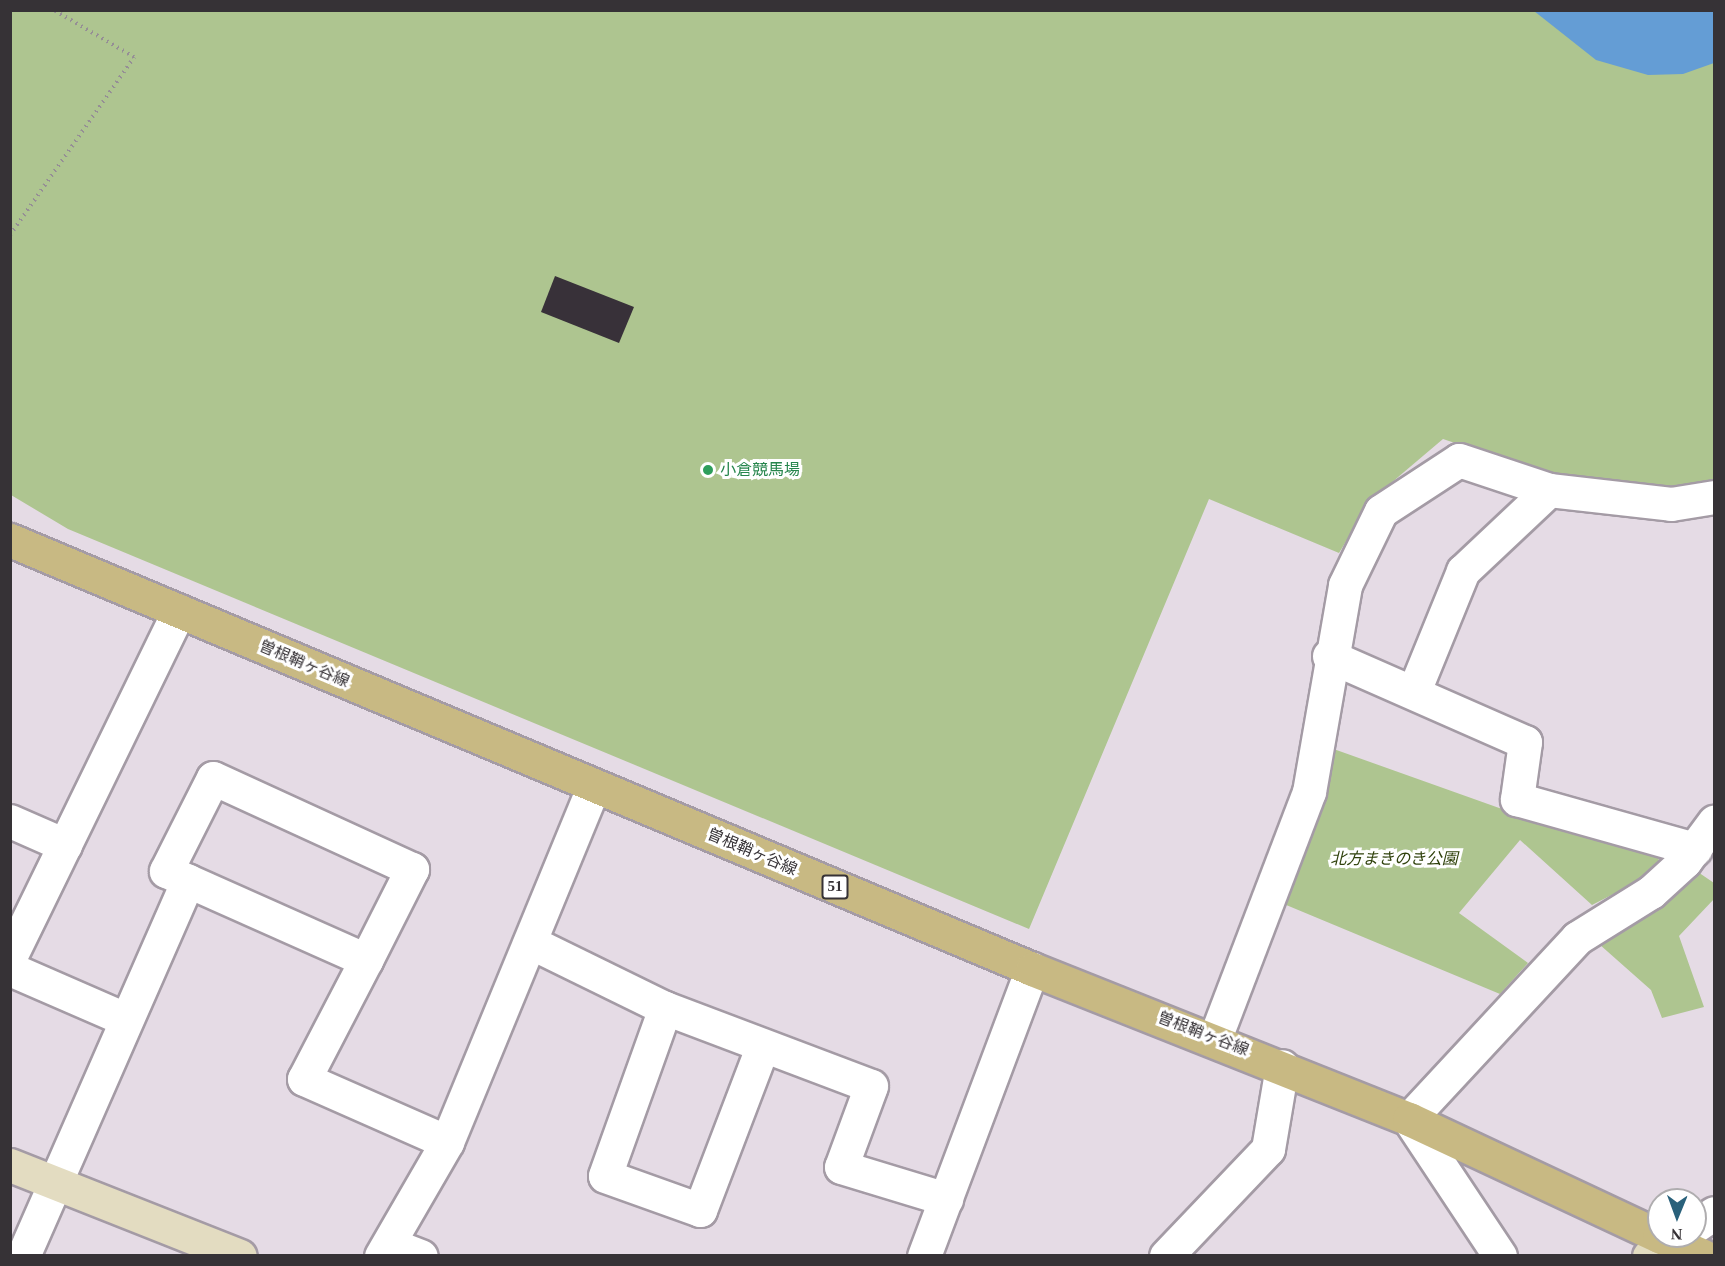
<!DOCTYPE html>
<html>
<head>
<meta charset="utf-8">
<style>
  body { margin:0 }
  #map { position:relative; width:1725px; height:1266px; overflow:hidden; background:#e5dbe5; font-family:"Times New Roman","Noto Sans JP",serif }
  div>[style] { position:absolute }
  .green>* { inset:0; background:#aec590 }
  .water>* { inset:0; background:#649dd5 }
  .building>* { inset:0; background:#383139 }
  .path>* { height:4px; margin-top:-2px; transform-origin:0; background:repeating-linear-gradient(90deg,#958e95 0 1.5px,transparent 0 6px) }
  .roads { filter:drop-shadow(2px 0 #a49ba5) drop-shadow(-2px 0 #a49ba5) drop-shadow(0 2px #a49ba5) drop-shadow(0 -2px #a49ba5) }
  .street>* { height:33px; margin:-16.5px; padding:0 16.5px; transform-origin:16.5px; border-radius:16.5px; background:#fff }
  .secondary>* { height:33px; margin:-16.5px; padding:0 16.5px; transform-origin:16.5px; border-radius:16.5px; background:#e3dcc1 }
  .primary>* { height:33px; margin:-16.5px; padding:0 16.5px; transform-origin:16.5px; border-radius:16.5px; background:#c8b983 }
  .dots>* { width:16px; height:16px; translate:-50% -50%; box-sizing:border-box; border:3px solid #fff; border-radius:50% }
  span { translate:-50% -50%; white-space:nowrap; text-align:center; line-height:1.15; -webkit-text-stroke:6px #fff; paint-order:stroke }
  .shield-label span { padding:2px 4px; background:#fff; border:2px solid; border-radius:4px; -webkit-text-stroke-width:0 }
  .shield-label { font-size:15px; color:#363236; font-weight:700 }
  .leisure-label { font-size:16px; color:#27864d }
  .left { translate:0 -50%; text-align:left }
  .street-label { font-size:16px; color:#363236 }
  .park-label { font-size:16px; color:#2f410b; font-style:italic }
  .frame { position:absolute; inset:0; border:12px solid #363236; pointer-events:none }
  .north { position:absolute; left:1647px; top:1188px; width:60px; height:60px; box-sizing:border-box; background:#fff; border:2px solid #afadaf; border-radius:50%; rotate:181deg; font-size:16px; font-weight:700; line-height:24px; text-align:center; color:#363236 }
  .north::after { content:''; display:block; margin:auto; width:21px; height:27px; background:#29617b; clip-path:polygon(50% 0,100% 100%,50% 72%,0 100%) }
</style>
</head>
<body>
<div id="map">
  <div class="green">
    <div style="clip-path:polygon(11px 11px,1714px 11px,1714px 485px,1676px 492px,1576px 484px,1443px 439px,1371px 500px,1339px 553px,1209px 499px,1029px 929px,68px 529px,11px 495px)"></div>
    <div style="clip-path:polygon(1328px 747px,1502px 809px,1654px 851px,1659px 860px,1633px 884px,1592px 905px,1520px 840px,1459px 913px,1528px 963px,1500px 994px,1279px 902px)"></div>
    <div style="clip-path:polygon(1695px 870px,1714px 883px,1714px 899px,1679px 936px,1704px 1007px,1662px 1018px,1651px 990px,1599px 944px,1658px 910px)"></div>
  </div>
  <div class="water">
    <div style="clip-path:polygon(1534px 11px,1714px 11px,1714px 63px,1683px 74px,1648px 75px,1596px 60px)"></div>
  </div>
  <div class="building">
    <div style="clip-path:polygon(555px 276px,634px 307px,619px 343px,541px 312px)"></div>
  </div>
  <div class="path">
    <div style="left:10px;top:235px;width:217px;rotate:-55.1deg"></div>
    <div style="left:134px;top:57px;width:93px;rotate:-149.6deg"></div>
  </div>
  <div class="roads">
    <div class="street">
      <div style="left:1329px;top:656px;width:214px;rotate:23.7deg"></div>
      <div style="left:1525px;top:742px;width:58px;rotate:98deg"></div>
      <div style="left:1517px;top:799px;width:185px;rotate:15.7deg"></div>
      <div style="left:1414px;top:691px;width:130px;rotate:-67.8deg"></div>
      <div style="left:1463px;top:571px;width:118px;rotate:-43.3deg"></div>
      <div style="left:10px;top:821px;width:60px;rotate:23.6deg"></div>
      <div style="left:530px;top:942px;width:150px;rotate:26.1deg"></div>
      <div style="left:665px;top:1008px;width:220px;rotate:20.7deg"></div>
      <div style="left:871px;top:1086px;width:86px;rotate:110.3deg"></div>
      <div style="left:841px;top:1167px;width:110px;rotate:16.9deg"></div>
      <div style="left:10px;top:957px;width:385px;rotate:-64deg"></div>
      <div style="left:366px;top:960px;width:219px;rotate:-156deg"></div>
      <div style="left:166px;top:871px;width:104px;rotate:-63.2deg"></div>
      <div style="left:213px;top:778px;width:219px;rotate:24.6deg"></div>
      <div style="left:412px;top:869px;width:102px;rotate:116.8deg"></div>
      <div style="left:366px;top:960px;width:134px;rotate:117.5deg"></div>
      <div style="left:304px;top:1079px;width:156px;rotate:23.8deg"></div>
      <div style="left:10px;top:969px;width:125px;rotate:23.5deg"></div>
      <div style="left:665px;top:1008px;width:178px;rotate:109.7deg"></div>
      <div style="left:605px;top:1176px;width:101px;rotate:19.7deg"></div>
      <div style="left:700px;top:1210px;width:173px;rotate:-69.1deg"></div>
      <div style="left:1215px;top:1038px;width:263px;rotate:-69.1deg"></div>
      <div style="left:1309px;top:792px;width:210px;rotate:-80.1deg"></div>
      <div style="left:1345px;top:585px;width:82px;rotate:-64.1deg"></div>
      <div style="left:1381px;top:511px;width:93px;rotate:-33.2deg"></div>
      <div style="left:1459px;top:460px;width:95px;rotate:18.4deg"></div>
      <div style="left:1549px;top:490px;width:123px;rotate:6.5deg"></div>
      <div style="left:1671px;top:504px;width:44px;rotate:-9.2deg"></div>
      <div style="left:1695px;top:1226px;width:23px;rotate:-34deg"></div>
      <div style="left:389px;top:1244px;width:34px;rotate:21deg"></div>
      <div style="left:23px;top:1256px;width:410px;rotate:-66.3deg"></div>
      <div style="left:381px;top:1256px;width:132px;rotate:-59.9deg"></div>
      <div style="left:447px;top:1142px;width:385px;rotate:-67.6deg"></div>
      <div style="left:924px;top:1256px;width:307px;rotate:-69.4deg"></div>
      <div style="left:1166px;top:1256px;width:148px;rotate:-46.4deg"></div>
      <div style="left:1268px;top:1149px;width:84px;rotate:-80.4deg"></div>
      <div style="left:1500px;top:1256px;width:164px;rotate:-123.6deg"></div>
      <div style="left:1409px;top:1119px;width:247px;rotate:-47.1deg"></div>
      <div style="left:1577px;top:938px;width:87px;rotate:-31.9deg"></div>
      <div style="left:1651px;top:892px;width:46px;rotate:-42.4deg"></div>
      <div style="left:1685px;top:861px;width:49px;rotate:-53.4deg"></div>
    </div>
    <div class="secondary">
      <div style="left:10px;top:1165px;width:247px;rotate:21.6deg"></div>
      <div style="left:1649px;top:1256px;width:27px;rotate:-31deg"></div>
    </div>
    <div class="primary">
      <div style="left:10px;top:540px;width:1108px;rotate:22.77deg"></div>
      <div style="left:1032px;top:969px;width:406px;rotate:21.7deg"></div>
      <div style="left:1409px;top:1119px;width:276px;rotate:25.1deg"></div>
      <div style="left:1659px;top:1236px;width:48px;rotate:24.4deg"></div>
    </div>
  </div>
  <div class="dots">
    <div style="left:708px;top:470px;background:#2e9e5b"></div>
  </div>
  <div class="shield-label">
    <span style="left:835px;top:887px">51</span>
  </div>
  <div class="leisure-label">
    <span class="left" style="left:720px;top:470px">小倉競馬場</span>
  </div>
  <div class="street-label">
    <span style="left:304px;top:664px;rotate:23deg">曽根鞘ヶ谷線</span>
    <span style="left:752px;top:852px;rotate:23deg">曽根鞘ヶ谷線</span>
    <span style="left:1203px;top:1034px;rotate:21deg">曽根鞘ヶ谷線</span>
  </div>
  <div class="park-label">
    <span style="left:1394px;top:859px">北方まきのき公園</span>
  </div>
  <div class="frame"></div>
  <div class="north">N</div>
</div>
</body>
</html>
